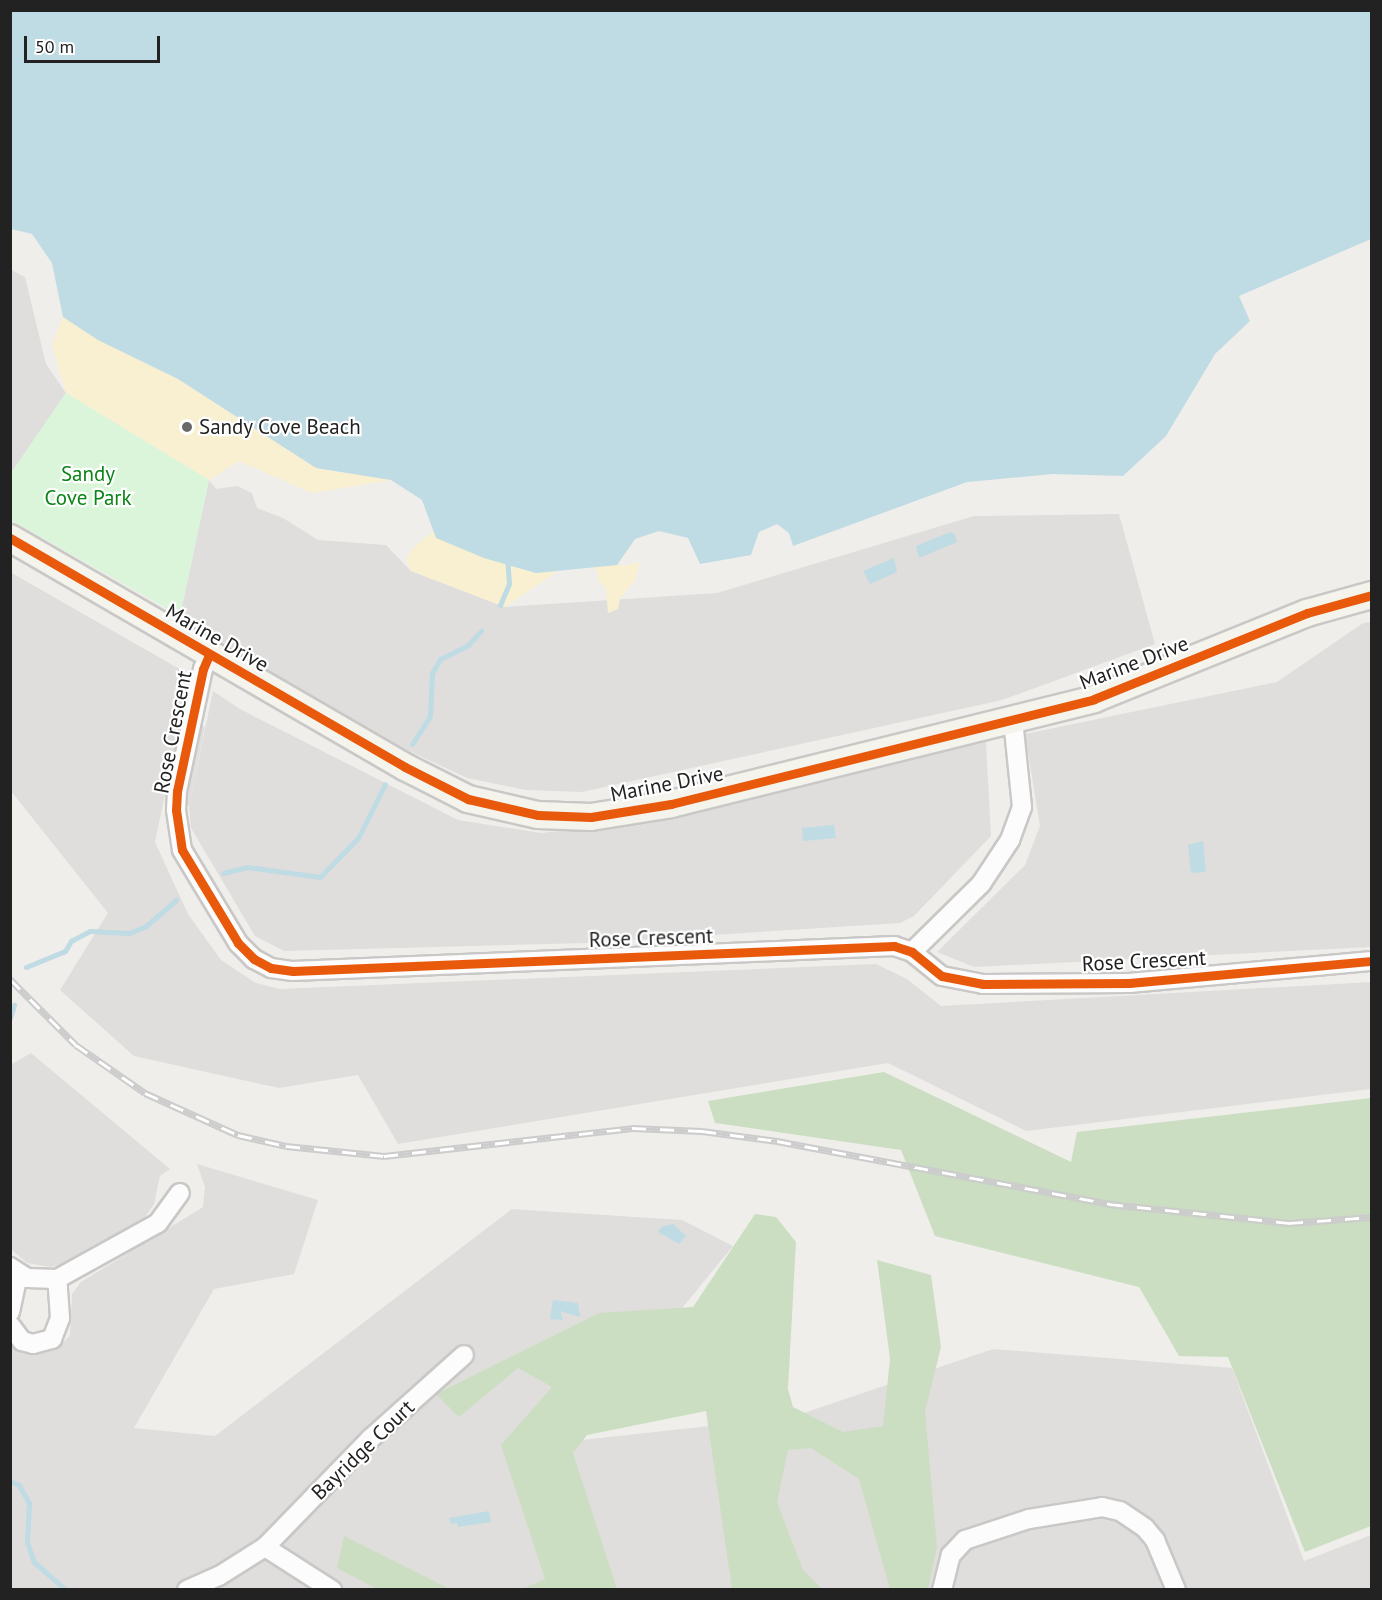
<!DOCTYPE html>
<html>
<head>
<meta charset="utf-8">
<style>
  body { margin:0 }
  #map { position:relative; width:1382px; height:1600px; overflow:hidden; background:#f0eeeb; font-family:"PT Sans",sans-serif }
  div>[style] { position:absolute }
  .residential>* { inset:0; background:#dfdedc }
  .forest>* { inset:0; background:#cbdec1 }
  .sand>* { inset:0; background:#f8f0d0 }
  .park>* { inset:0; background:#daf5da }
  .parking>* { inset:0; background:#e0dfde }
  .water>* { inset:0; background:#bfdbe3 }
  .stream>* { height:5px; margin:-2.5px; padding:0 2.5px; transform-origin:2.5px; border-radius:2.5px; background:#bfdbe3 }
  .roads { filter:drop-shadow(2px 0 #c9c8c7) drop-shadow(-2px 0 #c9c8c7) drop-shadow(0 2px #c9c8c7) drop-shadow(0 -2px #c9c8c7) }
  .street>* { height:18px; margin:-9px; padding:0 9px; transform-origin:9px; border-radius:9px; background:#fdfcfc }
  .secondary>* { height:26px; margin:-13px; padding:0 13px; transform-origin:13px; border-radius:13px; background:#f4f4ed }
  .rail>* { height:7px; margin-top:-3.5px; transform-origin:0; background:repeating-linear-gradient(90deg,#fff 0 14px,#ccc 0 28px); box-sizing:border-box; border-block:2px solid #ccc }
  .cycleway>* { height:9px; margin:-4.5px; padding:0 4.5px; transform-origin:4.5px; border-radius:4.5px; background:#e8590c }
  .dots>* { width:16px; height:16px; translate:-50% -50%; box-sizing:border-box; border:3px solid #fff; border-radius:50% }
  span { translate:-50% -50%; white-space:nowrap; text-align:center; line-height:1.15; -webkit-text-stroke:4.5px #fff; paint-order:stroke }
  .poi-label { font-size:21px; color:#222 }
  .left { translate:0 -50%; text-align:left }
  .park-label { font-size:21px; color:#0c8416 }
  .street-label { font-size:21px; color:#222 }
  .frame { position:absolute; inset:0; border:12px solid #222; pointer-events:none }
  .scale { position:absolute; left:24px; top:36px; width:136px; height:27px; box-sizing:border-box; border:3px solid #222; border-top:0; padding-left:8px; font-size:18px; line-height:21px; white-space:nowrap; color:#222; -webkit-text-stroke:4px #fff; paint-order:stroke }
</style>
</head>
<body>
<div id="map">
  <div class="residential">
    <div style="clip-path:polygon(11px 270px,25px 277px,46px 364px,66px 393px,11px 473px)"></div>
    <div style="clip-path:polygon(209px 480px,216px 489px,237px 486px,252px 493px,257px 508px,283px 518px,318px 540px,386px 545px,411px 571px,505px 607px,717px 593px,974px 516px,1119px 514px,1155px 644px,1002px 700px,582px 792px,526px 790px,467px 778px,341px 719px,225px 651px,221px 640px,180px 616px)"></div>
    <div style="clip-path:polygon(10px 572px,190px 675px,155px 842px,188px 914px,221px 960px,256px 983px,280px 989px,876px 964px,907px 979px,941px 1006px,1371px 982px,1371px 1089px,1026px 1131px,888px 1063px,398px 1144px,358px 1075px,279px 1088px,134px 1056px,60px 990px,108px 913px,11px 791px)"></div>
    <div style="clip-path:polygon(1371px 622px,1371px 947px,974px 967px,937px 952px,1025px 865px,1040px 826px,1025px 734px,1277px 682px,1363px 623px)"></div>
    <div style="clip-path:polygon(213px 691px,240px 709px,458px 820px,541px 833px,593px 827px,986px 742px,991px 836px,914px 916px,900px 923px,587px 943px,284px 951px,255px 936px,191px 828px,189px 806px)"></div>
    <div style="clip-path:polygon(31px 1053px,170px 1169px,160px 1176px,154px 1204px,143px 1220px,76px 1260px,51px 1267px,27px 1263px,11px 1249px,10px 1065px)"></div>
    <div style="clip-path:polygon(197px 1164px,318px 1200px,294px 1274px,214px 1289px,134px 1428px,215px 1436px,512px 1209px,682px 1220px,733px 1246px,573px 1441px,792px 1417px,993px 1349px,1232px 1368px,1304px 1561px,1371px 1535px,1371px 1589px,11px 1589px,10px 1340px,27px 1351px,43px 1353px,59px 1347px,70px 1335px,72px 1294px,81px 1282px,203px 1207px,205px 1187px)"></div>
  </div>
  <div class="forest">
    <div style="clip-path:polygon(884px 1072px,1071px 1162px,1077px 1132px,1371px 1098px,1371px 1526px,1305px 1552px,1228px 1357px,1179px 1356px,1139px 1287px,935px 1236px,901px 1150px,715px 1123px,708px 1101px)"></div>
    <div style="clip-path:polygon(755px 1214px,776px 1217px,796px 1242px,788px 1389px,793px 1407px,843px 1432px,883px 1426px,890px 1359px,877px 1260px,931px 1275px,941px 1347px,925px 1411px,937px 1547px,928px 1589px,890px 1589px,859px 1479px,811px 1448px,788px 1450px,777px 1502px,803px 1570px,822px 1589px,732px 1589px,706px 1411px,587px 1435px,573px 1453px,617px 1589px,522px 1589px,545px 1579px,501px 1445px,552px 1387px,518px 1368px,459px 1417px,436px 1394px,599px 1313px,693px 1307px)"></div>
    <div style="clip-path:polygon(344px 1536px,450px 1589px,377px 1589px,337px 1568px)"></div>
  </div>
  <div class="sand">
    <div style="clip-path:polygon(63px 317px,98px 340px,178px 379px,316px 468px,391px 480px,312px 493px,239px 461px,209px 480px,66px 393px,52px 345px)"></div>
    <div style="clip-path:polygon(434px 531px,445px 534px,564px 561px,553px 574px,505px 607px,411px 571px,406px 560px,414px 547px)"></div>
    <div style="clip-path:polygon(583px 561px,624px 566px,640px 562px,635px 580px,620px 598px,618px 609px,608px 613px,606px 589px,598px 580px,598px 571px)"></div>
  </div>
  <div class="park">
    <div style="clip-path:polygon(66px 393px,209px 480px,180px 616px,11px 520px,11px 473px)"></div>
  </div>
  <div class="parking">
    <div style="clip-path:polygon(199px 725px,205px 727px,189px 806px,182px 804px)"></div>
  </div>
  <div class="water">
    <div style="clip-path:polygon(11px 10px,1371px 11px,1371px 239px,1239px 296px,1250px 321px,1215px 354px,1166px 436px,1123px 476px,1053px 474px,967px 482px,793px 546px,789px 533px,777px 524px,759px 532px,751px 555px,700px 564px,688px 538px,659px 531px,635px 539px,617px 565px,536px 573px,484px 558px,436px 538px,422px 500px,391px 480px,316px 468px,178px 379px,98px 340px,63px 317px,52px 263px,32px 234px,11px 229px)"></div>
    <div style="clip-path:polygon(950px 532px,955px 534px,957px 542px,919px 558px,916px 546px)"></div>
    <div style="clip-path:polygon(894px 558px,897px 572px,870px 584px,863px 571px)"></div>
    <div style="clip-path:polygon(834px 825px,836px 838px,803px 841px,802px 828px)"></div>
    <div style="clip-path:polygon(1203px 841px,1206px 872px,1191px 873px,1188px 845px)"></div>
    <div style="clip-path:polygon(673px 1224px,686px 1236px,679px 1244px,658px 1232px,661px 1227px)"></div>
    <div style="clip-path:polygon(553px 1300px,578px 1303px,580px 1317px,560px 1311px,563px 1320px,550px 1319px)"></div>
    <div style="clip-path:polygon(489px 1511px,491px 1522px,458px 1527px,457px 1523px,451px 1524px,449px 1518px)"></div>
  </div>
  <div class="stream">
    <div style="left:500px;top:605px;width:23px;rotate:-67deg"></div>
    <div style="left:509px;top:584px;width:26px;rotate:-94deg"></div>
    <div style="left:412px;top:744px;width:33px;rotate:-57deg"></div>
    <div style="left:430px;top:716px;width:43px;rotate:-87.3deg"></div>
    <div style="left:432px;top:673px;width:16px;rotate:-60deg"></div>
    <div style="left:440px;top:659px;width:30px;rotate:-26deg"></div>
    <div style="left:467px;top:646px;width:21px;rotate:-47deg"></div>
    <div style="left:223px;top:873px;width:25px;rotate:-14deg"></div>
    <div style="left:247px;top:867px;width:74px;rotate:7.8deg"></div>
    <div style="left:320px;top:877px;width:54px;rotate:-45.7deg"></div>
    <div style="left:358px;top:838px;width:60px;rotate:-63.4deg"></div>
    <div style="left:26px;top:967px;width:42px;rotate:-22.3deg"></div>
    <div style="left:65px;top:951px;width:12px;rotate:-59deg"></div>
    <div style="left:71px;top:941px;width:21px;rotate:-28deg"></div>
    <div style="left:90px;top:931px;width:39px;rotate:3deg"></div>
    <div style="left:129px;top:933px;width:18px;rotate:-22deg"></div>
    <div style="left:146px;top:926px;width:40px;rotate:-41deg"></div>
    <div style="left:10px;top:1018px;width:14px;rotate:-73deg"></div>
    <div style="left:10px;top:1481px;width:10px;rotate:24deg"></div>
    <div style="left:19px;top:1485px;width:21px;rotate:61deg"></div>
    <div style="left:29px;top:1503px;width:39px;rotate:93deg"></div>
    <div style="left:27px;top:1542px;width:21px;rotate:71deg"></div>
    <div style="left:34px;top:1562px;width:43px;rotate:41.2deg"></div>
  </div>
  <div class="roads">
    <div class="street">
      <div style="left:209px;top:655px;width:15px;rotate:113deg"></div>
      <div style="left:203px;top:669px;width:125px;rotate:102deg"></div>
      <div style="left:177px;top:791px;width:19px;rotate:93deg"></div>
      <div style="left:176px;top:810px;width:40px;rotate:81.5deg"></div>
      <div style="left:182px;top:850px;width:109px;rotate:58.9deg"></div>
      <div style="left:238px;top:943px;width:23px;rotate:45deg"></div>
      <div style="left:254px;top:959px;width:19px;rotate:28deg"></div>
      <div style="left:271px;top:968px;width:22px;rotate:8deg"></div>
      <div style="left:293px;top:971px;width:602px;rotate:-2.38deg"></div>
      <div style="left:894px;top:946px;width:19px;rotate:18deg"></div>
      <div style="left:912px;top:952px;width:38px;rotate:39deg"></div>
      <div style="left:942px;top:976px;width:42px;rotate:11deg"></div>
      <div style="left:983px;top:984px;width:146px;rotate:-0.4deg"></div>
      <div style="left:1129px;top:983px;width:244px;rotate:-5.2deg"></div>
      <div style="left:912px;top:952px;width:97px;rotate:-44.6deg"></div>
      <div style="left:981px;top:884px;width:53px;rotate:-56.6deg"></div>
      <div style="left:1010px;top:840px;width:35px;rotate:-70deg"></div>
      <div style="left:1022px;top:807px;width:87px;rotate:-95.9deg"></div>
      <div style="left:10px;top:1267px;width:20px;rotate:33deg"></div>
      <div style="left:27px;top:1278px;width:30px;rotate:2deg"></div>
      <div style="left:57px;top:1279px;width:115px;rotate:-29deg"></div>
      <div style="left:158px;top:1223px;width:37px;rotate:-54deg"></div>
      <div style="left:10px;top:1312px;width:38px;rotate:-78deg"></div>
      <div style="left:10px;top:1325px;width:20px;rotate:53deg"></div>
      <div style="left:22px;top:1341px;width:11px;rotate:15deg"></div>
      <div style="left:33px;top:1344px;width:20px;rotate:-15deg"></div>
      <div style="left:52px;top:1339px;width:22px;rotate:-69deg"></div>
      <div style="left:60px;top:1318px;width:39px;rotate:-94deg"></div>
      <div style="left:265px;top:1547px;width:151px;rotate:-45.8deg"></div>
      <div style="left:370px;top:1439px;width:126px;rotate:-41.8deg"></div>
      <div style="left:187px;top:1590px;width:35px;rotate:-24deg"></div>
      <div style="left:219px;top:1576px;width:54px;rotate:-32.2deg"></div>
      <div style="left:265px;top:1547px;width:80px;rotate:32.7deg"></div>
      <div style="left:942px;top:1590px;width:36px;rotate:-76deg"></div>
      <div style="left:951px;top:1555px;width:21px;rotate:-47deg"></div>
      <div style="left:965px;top:1540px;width:67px;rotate:-18.2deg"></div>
      <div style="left:1029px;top:1519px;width:74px;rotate:-9.3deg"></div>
      <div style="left:1102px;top:1507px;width:18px;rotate:13deg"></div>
      <div style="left:1120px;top:1511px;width:30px;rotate:34deg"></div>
      <div style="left:1145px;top:1528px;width:16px;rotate:50deg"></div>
      <div style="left:1155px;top:1540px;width:54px;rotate:67.2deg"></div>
    </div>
    <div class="secondary">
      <div style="left:10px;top:538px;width:457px;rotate:30.1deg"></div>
      <div style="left:405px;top:767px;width:71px;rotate:26.9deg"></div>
      <div style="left:468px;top:799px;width:72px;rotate:12.9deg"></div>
      <div style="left:538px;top:815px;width:53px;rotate:2.2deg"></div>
      <div style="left:591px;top:817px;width:81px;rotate:-9.2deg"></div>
      <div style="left:671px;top:804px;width:436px;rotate:-13.9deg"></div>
      <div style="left:1094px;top:699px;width:230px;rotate:-22deg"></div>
      <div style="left:1307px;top:613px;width:67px;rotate:-15.5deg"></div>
    </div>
  </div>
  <div class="rail">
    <div style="left:10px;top:979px;width:93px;rotate:45deg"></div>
    <div style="left:76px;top:1045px;width:84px;rotate:34.8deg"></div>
    <div style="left:145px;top:1093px;width:102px;rotate:24.3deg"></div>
    <div style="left:238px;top:1135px;width:49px;rotate:12.9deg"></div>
    <div style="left:286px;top:1146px;width:99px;rotate:5.8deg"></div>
    <div style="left:384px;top:1156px;width:250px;rotate:-6.4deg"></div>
    <div style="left:632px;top:1128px;width:70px;rotate:2.5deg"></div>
    <div style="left:702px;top:1131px;width:76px;rotate:7.6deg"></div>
    <div style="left:777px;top:1141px;width:338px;rotate:10.7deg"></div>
    <div style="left:1109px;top:1204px;width:181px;rotate:6deg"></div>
    <div style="left:1289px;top:1223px;width:83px;rotate:-4.1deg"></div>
  </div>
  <div class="cycleway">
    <div style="left:10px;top:538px;width:457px;rotate:30.1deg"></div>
    <div style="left:405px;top:767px;width:71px;rotate:26.9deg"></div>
    <div style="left:468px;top:799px;width:72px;rotate:12.9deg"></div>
    <div style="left:538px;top:815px;width:53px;rotate:2.2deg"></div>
    <div style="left:591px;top:817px;width:81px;rotate:-9.2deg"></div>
    <div style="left:671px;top:804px;width:436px;rotate:-13.9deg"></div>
    <div style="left:1094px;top:699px;width:230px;rotate:-22deg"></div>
    <div style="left:1307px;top:613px;width:67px;rotate:-15.5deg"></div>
    <div style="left:209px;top:655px;width:15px;rotate:113deg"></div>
    <div style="left:203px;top:669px;width:125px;rotate:102deg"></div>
    <div style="left:177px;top:791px;width:19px;rotate:93deg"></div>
    <div style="left:176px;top:810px;width:40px;rotate:81.5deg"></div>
    <div style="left:182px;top:850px;width:109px;rotate:58.9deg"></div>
    <div style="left:238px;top:943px;width:23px;rotate:45deg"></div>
    <div style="left:254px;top:959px;width:19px;rotate:28deg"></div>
    <div style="left:271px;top:968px;width:22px;rotate:8deg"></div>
    <div style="left:293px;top:971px;width:602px;rotate:-2.38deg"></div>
    <div style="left:894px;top:946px;width:19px;rotate:18deg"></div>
    <div style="left:912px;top:952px;width:38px;rotate:39deg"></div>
    <div style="left:942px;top:976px;width:42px;rotate:11deg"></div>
    <div style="left:983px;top:984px;width:146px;rotate:-0.4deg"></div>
    <div style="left:1129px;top:983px;width:244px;rotate:-5.2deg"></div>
  </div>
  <div class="dots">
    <div style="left:187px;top:427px;background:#6a6968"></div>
  </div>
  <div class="poi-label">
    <span class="left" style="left:199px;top:427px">Sandy Cove Beach</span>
  </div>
  <div class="park-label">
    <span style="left:88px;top:486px">Sandy<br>Cove Park</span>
  </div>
  <div class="street-label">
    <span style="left:217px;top:638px;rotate:30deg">Marine Drive</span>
    <span style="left:1134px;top:663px;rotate:-21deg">Marine Drive</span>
    <span style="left:173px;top:732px;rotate:-79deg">Rose Crescent</span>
    <span style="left:667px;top:784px;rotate:-11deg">Marine Drive</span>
    <span style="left:651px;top:938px;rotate:-2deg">Rose Crescent</span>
    <span style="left:1144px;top:961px;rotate:-3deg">Rose Crescent</span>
    <span style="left:363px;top:1450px;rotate:-44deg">Bayridge Court</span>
  </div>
  <div class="frame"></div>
  <div class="scale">50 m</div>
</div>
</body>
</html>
